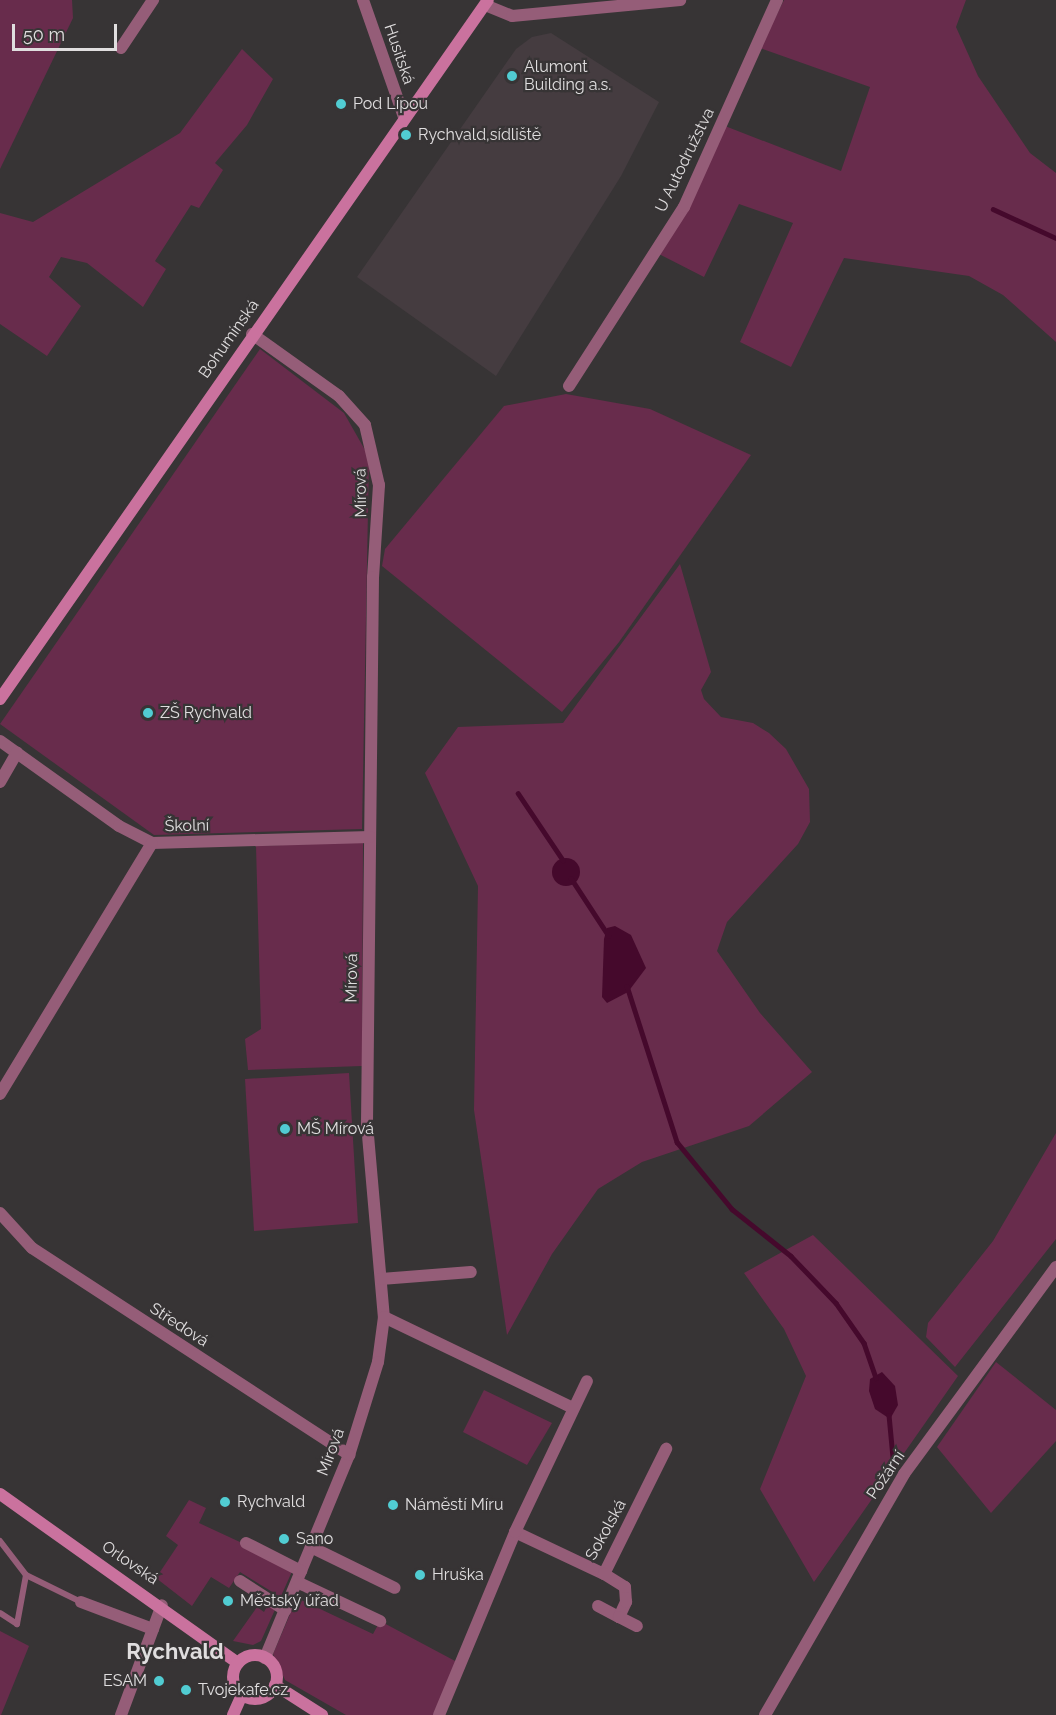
<!DOCTYPE html>
<html>
<head>
<meta charset="utf-8">
<style>
  body { margin:0 }
  #map { position:relative; width:1056px; height:1715px; overflow:hidden; background:#373435; font-family:Raleway,sans-serif }
  div>[style] { position:absolute }
  .built>* { inset:0; background:#453c40 }
  .green>* { inset:0; background:#682c4c }
  .water>* { inset:0; background:#45092c }
  .round { border-radius:50% }
  .stream>* { height:4.5px; margin:-2.25px; padding:0 2.25px; transform-origin:2.25px; border-radius:2.25px; background:#45092c }
  .lane>* { height:6px; margin:-3px; padding:0 3px; transform-origin:3px; border-radius:3px; background:#955d78 }
  .street>* { height:12px; margin:-6px; padding:0 6px; transform-origin:6px; border-radius:6px; background:#955d78 }
  .secondary>* { height:12px; margin:-6px; padding:0 6px; transform-origin:6px; border-radius:6px; background:#ca729e }
  .secondary>.ring { margin:-6px; padding:0; box-sizing:content-box; background:none; border:12px solid #ca729e; border-radius:50% }
  .dots>* { width:16px; height:16px; translate:-50% -50%; box-sizing:border-box; border:3px solid #373435; border-radius:50% }
  span { translate:-50% -50%; white-space:nowrap; text-align:center; line-height:1.15; -webkit-text-stroke:4.5px #373435; paint-order:stroke }
  .street-label { font-size:16px; color:#e0dedf }
  .poi-label { font-size:16px; color:#e0dedf }
  .left { translate:0 -50%; text-align:left }
  .right { translate:-100% -50%; text-align:right }
  .district-label { font-size:22px; color:#e0dedf; font-weight:700 }
  .scale { position:absolute; left:12px; top:24px; width:105px; height:27px; box-sizing:border-box; border:3px solid #e0dedf; border-top:0; padding-left:8px; font-size:18px; line-height:21px; white-space:nowrap; color:#e0dedf; -webkit-text-stroke:4px #373435; paint-order:stroke }
</style>
</head>
<body>
<div id="map">
  <div class="built">
    <div style="clip-path:polygon(551px 33px,659px 102px,621px 176px,496px 376px,357px 277px,516px 49px,532px 37px)"></div>
  </div>
  <div class="green">
    <div style="clip-path:polygon(0 0,72px 0,73px 18px,0 169px)"></div>
    <div style="clip-path:polygon(784px 0,966px 0,956px 27px,978px 76px,1030px 153px,1056px 173px,1056px 342px,1003px 295px,969px 276px,844px 258px,791px 367px,740px 342px,793px 223px,739px 204px,704px 277px,657px 253px,725px 126px,841px 171px,870px 87px,760px 48px)"></div>
    <div style="clip-path:polygon(242px 49px,273px 79px,247px 125px,215px 163px,223px 170px,199px 208px,191px 205px,155px 261px,166px 269px,143px 307px,87px 263px,61px 257px,49px 277px,81px 306px,47px 356px,0 324px,0 213px,33px 222px,180px 133px)"></div>
    <div style="clip-path:polygon(260px 349px,344px 413px,369px 457px,362px 829px,154px 835px,0 724px)"></div>
    <div style="clip-path:polygon(566px 394px,650px 409px,751px 455px,619px 642px,562px 712px,382px 566px,385px 549px,504px 406px)"></div>
    <div style="clip-path:polygon(680px 564px,711px 672px,701px 690px,704px 699px,721px 717px,753px 723px,769px 733px,786px 749px,809px 789px,810px 822px,798px 844px,727px 922px,717px 951px,760px 1013px,812px 1072px,749px 1126px,642px 1162px,598px 1189px,552px 1254px,507px 1335px,474px 1110px,478px 886px,425px 773px,458px 727px,563px 723px)"></div>
    <div style="clip-path:polygon(363px 842px,362px 1066px,248px 1070px,245px 1039px,261px 1029px,256px 846px)"></div>
    <div style="clip-path:polygon(349px 1073px,358px 1223px,254px 1231px,245px 1079px)"></div>
    <div style="clip-path:polygon(1056px 1133px,1056px 1239px,955px 1367px,926px 1337px,928px 1323px,993px 1241px)"></div>
    <div style="clip-path:polygon(813px 1235px,958px 1376px,814px 1582px,760px 1489px,806px 1376px,784px 1329px,744px 1273px)"></div>
    <div style="clip-path:polygon(996px 1362px,1056px 1410px,1056px 1441px,991px 1513px,937px 1447px)"></div>
    <div style="clip-path:polygon(484px 1390px,552px 1423px,527px 1465px,463px 1432px)"></div>
    <div style="clip-path:polygon(189px 1500px,206px 1508px,199px 1523px,294px 1567px,261px 1641px,253px 1645px,233px 1641px,257px 1607px,264px 1612px,274px 1593px,240px 1572px,229px 1588px,211px 1577px,192px 1606px,156px 1578px,178px 1545px,166px 1536px)"></div>
    <div style="clip-path:polygon(297px 1598px,373px 1634px,380px 1621px,457px 1662px,433px 1715px,346px 1715px,285px 1680px,273px 1654px)"></div>
    <div style="clip-path:polygon(0 1631px,29px 1646px,1px 1715px,0 1715px)"></div>
  </div>
  <div class="water">
    <div class="round" style="left:552px;top:858px;width:28px;height:28px"></div>
    <div style="clip-path:polygon(615px 926px,631px 935px,646px 968px,628px 992px,607px 1003px,602px 997px,604px 939px,607px 928px)"></div>
    <div style="clip-path:polygon(882px 1372px,895px 1386px,898px 1405px,890px 1419px,875px 1409px,869px 1391px,870px 1379px)"></div>
  </div>
  <div class="stream">
    <div style="left:993px;top:209px;width:69px;rotate:24.7deg"></div>
    <div style="left:518px;top:793px;width:81px;rotate:56.1deg"></div>
    <div style="left:571px;top:878px;width:69px;rotate:56.8deg"></div>
    <div style="left:627px;top:986px;width:164px;rotate:72.2deg"></div>
    <div style="left:677px;top:1142px;width:87px;rotate:50.6deg"></div>
    <div style="left:732px;top:1209px;width:75px;rotate:38.5deg"></div>
    <div style="left:791px;top:1256px;width:65px;rotate:46.2deg"></div>
    <div style="left:836px;top:1303px;width:49px;rotate:55deg"></div>
    <div style="left:864px;top:1343px;width:37px;rotate:71deg"></div>
    <div style="left:889px;top:1415px;width:53px;rotate:84.6deg"></div>
  </div>
  <div class="lane">
    <div style="left:0;top:1541px;width:43px;rotate:52.6deg"></div>
    <div style="left:26px;top:1575px;width:50px;rotate:100.4deg"></div>
    <div style="left:17px;top:1624px;width:20px;rotate:-147deg"></div>
    <div style="left:26px;top:1575px;width:61px;rotate:26.1deg"></div>
  </div>
  <div class="street">
    <div style="left:363px;top:0;width:124px;rotate:70.7deg"></div>
    <div style="left:485px;top:5px;width:29px;rotate:22deg"></div>
    <div style="left:512px;top:16px;width:169px;rotate:-5.4deg"></div>
    <div style="left:121px;top:48px;width:58px;rotate:-56.3deg"></div>
    <div style="left:252px;top:334px;width:107px;rotate:35.5deg"></div>
    <div style="left:339px;top:396px;width:39px;rotate:48deg"></div>
    <div style="left:365px;top:425px;width:62px;rotate:76.9deg"></div>
    <div style="left:379px;top:485px;width:92px;rotate:93.7deg"></div>
    <div style="left:373px;top:577px;width:547px;rotate:90.63deg"></div>
    <div style="left:367px;top:1124px;width:194px;rotate:85deg"></div>
    <div style="left:384px;top:1317px;width:45px;rotate:97.6deg"></div>
    <div style="left:378px;top:1362px;width:97px;rotate:107.3deg"></div>
    <div style="left:349px;top:1455px;width:220px;rotate:112.5deg"></div>
    <div style="left:569px;top:386px;width:213px;rotate:-57.3deg"></div>
    <div style="left:684px;top:207px;width:227px;rotate:-65.8deg"></div>
    <div style="left:0;top:741px;width:146px;rotate:35.5deg"></div>
    <div style="left:119px;top:826px;width:37px;rotate:27deg"></div>
    <div style="left:152px;top:843px;width:218px;rotate:-1.6deg"></div>
    <div style="left:0;top:782px;width:34px;rotate:-60deg"></div>
    <div style="left:0;top:1094px;width:293px;rotate:-58.8deg"></div>
    <div style="left:0;top:1213px;width:47px;rotate:47.6deg"></div>
    <div style="left:32px;top:1248px;width:379px;rotate:33.1deg"></div>
    <div style="left:381px;top:1279px;width:90px;rotate:-4.4deg"></div>
    <div style="left:384px;top:1317px;width:210px;rotate:25.7deg"></div>
    <div style="left:515px;top:1532px;width:98px;rotate:25.3deg"></div>
    <div style="left:604px;top:1574px;width:140px;rotate:-63.6deg"></div>
    <div style="left:246px;top:1543px;width:62px;rotate:27deg"></div>
    <div style="left:311px;top:1547px;width:93px;rotate:26deg"></div>
    <div style="left:240px;top:1581px;width:54px;rotate:32.8deg"></div>
    <div style="left:297px;top:1582px;width:92px;rotate:25.2deg"></div>
    <div style="left:81px;top:1602px;width:77px;rotate:20.6deg"></div>
    <div style="left:598px;top:1606px;width:24px;rotate:28deg"></div>
    <div style="left:619px;top:1617px;width:17px;rotate:-65deg"></div>
    <div style="left:626px;top:1602px;width:15px;rotate:-94deg"></div>
    <div style="left:625px;top:1587px;width:25px;rotate:-148deg"></div>
    <div style="left:619px;top:1617px;width:20px;rotate:27deg"></div>
    <div style="left:121px;top:1715px;width:117px;rotate:-69.6deg"></div>
    <div style="left:439px;top:1715px;width:198px;rotate:-67.4deg"></div>
    <div style="left:515px;top:1532px;width:167px;rotate:-64.5deg"></div>
    <div style="left:765px;top:1715px;width:278px;rotate:-60deg"></div>
    <div style="left:904px;top:1474px;width:257px;rotate:-53.7deg"></div>
  </div>
  <div class="secondary">
    <div style="left:0;top:699px;width:852px;rotate:-55.08deg"></div>
    <div style="left:0;top:1494px;width:292px;rotate:35.4deg"></div>
    <div class="ring" style="left:233px;top:1655px;width:32px;height:32px"></div>
    <div style="left:275px;top:1685px;width:56px;rotate:32.6deg"></div>
    <div style="left:233px;top:1715px;width:22px;rotate:-66deg"></div>
  </div>
  <div class="dots">
    <div style="left:512px;top:76px;background:#51ccd2"></div>
    <div style="left:341px;top:104px;background:#51ccd2"></div>
    <div style="left:406px;top:135px;background:#51ccd2"></div>
    <div style="left:148px;top:713px;background:#51ccd2"></div>
    <div style="left:285px;top:1129px;background:#51ccd2"></div>
    <div style="left:225px;top:1502px;background:#51ccd2"></div>
    <div style="left:393px;top:1505px;background:#51ccd2"></div>
    <div style="left:284px;top:1539px;background:#51ccd2"></div>
    <div style="left:420px;top:1575px;background:#51ccd2"></div>
    <div style="left:228px;top:1601px;background:#51ccd2"></div>
    <div style="left:159px;top:1681px;background:#51ccd2"></div>
    <div style="left:186px;top:1690px;background:#51ccd2"></div>
  </div>
  <div class="street-label">
    <span style="left:399px;top:54px;rotate:71deg">Husitská</span>
    <span style="left:685px;top:160px;rotate:-64deg">U Autodružstva</span>
    <span style="left:229px;top:339px;rotate:-55deg">Bohumínská</span>
    <span style="left:361px;top:493px;rotate:-91deg">Mírová</span>
    <span style="left:187px;top:826px;rotate:-1deg">Školní</span>
    <span style="left:352px;top:978px;rotate:-89deg">Mírová</span>
    <span style="left:179px;top:1325px;rotate:33deg">Středová</span>
    <span style="left:331px;top:1452px;rotate:-69deg">Mírová</span>
    <span style="left:886px;top:1475px;rotate:-56deg">Požární</span>
    <span style="left:606px;top:1530px;rotate:-61deg">Sokolská</span>
    <span style="left:130px;top:1563px;rotate:34deg">Orlovská</span>
  </div>
  <div class="poi-label">
    <span class="left" style="left:524px;top:76px">Alumont<br>Building a.s.</span>
    <span class="left" style="left:353px;top:104px">Pod Lípou</span>
    <span class="left" style="left:418px;top:135px">Rychvald,sídliště</span>
    <span class="left" style="left:160px;top:713px">ZŠ Rychvald</span>
    <span class="left" style="left:297px;top:1129px">MŠ Mírová</span>
    <span class="left" style="left:237px;top:1502px">Rychvald</span>
    <span class="left" style="left:405px;top:1505px">Náměstí Míru</span>
    <span class="left" style="left:296px;top:1539px">Sano</span>
    <span class="left" style="left:432px;top:1575px">Hruška</span>
    <span class="left" style="left:240px;top:1601px">Městský úřad</span>
    <span class="right" style="left:147px;top:1681px">ESAM</span>
    <span class="left" style="left:198px;top:1690px">Tvojekafe.cz</span>
  </div>
  <div class="district-label">
    <span style="left:175px;top:1652px">Rychvald</span>
  </div>
  <div class="scale">50 m</div>
</div>
</body>
</html>
